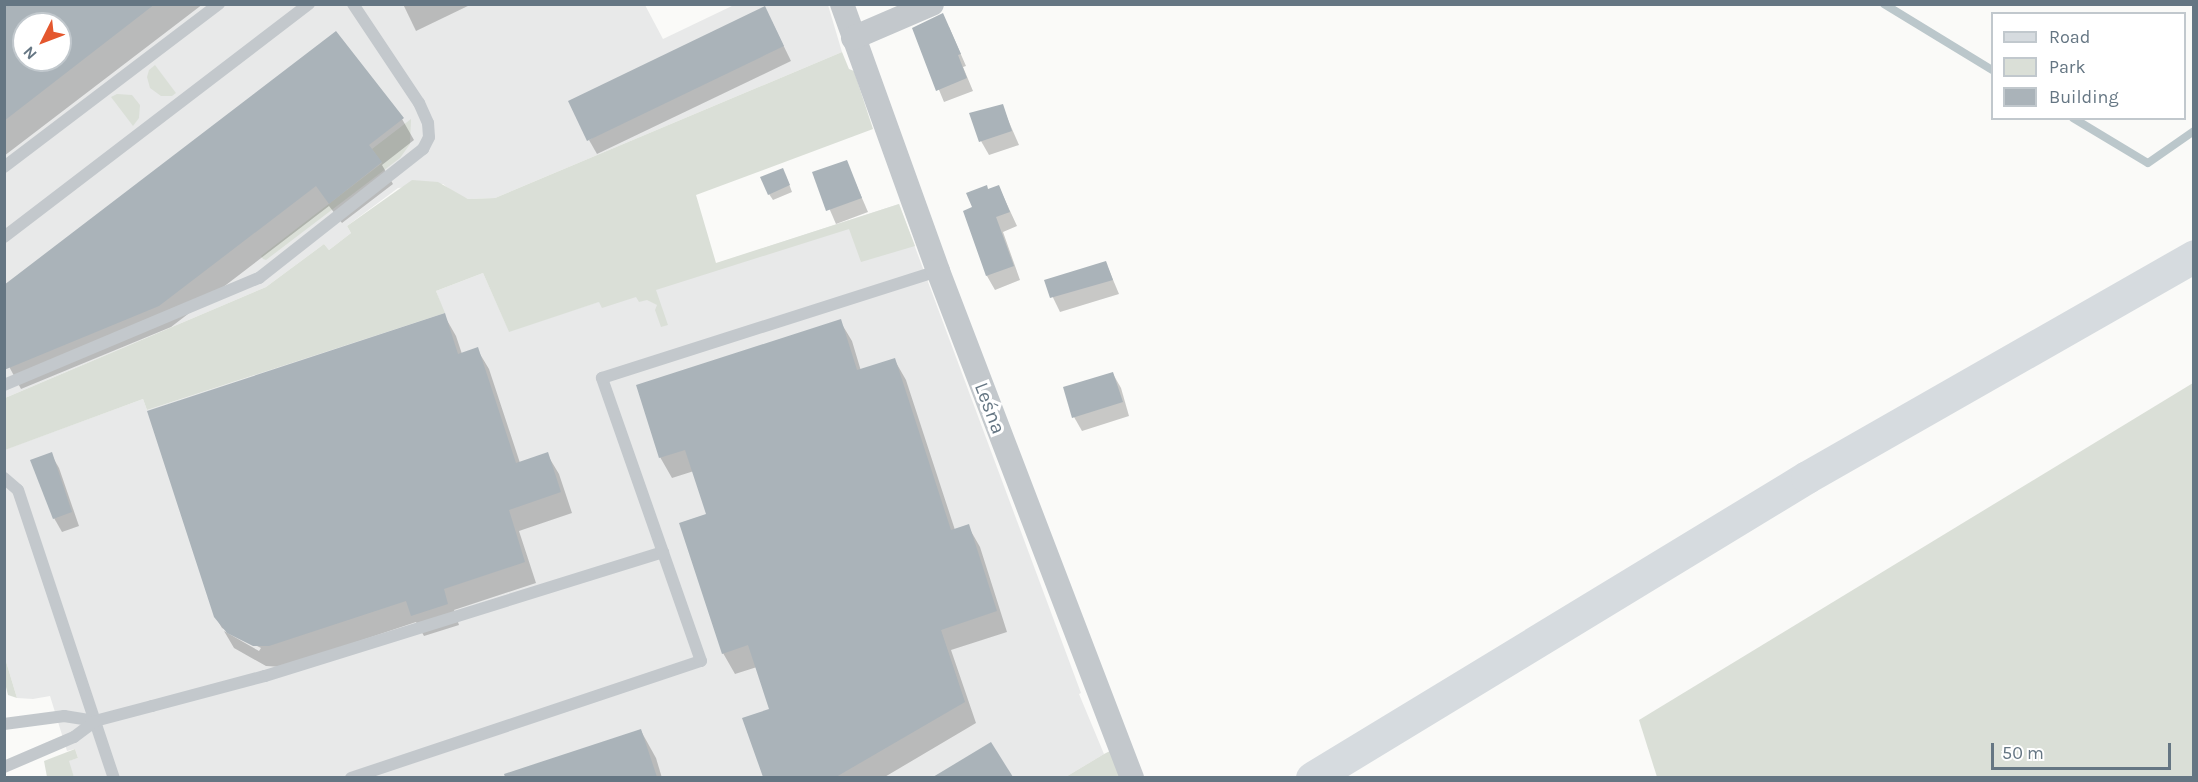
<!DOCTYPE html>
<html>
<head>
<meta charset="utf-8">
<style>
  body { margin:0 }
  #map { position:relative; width:2198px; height:782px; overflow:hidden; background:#fafaf8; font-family:Karla,sans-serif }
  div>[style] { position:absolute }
  .built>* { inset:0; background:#e8e9e9 }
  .green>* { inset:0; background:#dadfd7 }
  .shadow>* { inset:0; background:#0003 }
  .stream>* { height:8px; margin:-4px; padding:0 4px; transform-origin:4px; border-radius:4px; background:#bbc7cb }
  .building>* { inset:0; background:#aab3b9 }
  .lane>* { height:12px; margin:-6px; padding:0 6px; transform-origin:6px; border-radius:6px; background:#c3c8cc }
  .street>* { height:24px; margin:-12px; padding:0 12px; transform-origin:12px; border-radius:12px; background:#c3c8cc }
  .primary>* { height:33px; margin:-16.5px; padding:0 16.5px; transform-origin:16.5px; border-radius:16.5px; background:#d6dbdf }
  span { translate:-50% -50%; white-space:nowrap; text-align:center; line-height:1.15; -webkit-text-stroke:6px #fff; paint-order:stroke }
  .street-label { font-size:20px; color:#657683 }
  .frame { position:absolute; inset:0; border:6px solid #657683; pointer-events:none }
  .legend { position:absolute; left:1991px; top:12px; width:195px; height:108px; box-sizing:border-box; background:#fff; border:2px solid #c1c8cd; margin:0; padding:8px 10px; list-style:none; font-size:18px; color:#657683 }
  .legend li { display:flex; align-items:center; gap:12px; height:30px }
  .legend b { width:30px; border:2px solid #c1c8cd }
  .north { position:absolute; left:12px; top:12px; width:60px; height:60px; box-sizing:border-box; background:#fff; border:2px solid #c1c8cd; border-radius:50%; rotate:228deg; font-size:16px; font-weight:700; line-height:24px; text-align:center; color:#657683 }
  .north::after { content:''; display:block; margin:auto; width:21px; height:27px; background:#e4572e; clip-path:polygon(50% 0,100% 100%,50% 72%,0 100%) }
  .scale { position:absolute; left:1991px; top:743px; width:180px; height:27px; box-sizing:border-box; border:3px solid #657683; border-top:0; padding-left:8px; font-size:18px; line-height:21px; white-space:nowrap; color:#657683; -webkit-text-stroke:4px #fff; paint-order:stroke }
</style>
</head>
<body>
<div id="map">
  <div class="built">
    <div style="clip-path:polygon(evenodd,5px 5px,645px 5px,663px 39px,734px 5px,828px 5px,842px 52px,495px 198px,468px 199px,454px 193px,443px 184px,398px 188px,347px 226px,351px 233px,329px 250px,324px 244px,266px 287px,5px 398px,5px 5px,24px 24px,60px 24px,60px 60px,24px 60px,24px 24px)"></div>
    <div style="clip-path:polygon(899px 204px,1081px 693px,1079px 694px,1104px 754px,1064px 778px,74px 777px,68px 761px,78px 758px,75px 749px,67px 751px,50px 696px,33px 699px,17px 698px,5px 658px,4px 450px,143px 399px,147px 410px,444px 313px,436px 291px,483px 273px,509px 331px)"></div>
  </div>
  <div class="green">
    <div style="clip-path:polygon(842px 52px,849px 69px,854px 71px,873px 129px,696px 195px,716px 263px,899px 204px,915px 246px,861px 262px,849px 229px,656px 290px,668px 325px,661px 327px,655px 310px,657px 305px,647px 300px,639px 302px,636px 297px,602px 308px,599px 302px,509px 332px,483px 273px,436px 291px,445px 313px,147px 410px,143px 399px,5px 450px,5px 398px,266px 287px,324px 244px,329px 250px,351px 233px,347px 226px,412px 180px,438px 182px,468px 199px,495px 198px)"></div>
    <div style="clip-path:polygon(155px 65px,176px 93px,172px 96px,161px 96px,150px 88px,147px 77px,149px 70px)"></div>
    <div style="clip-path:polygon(117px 94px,132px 95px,140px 105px,139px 118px,133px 126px,111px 97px)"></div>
    <div style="clip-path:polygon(411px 119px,410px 144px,400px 158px,266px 260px,263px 259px,261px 256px,382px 163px,372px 149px)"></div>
    <div style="clip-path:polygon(2193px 383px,2193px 777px,1657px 777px,1639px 720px)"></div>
    <div style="clip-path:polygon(4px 658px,5px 658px,17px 698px,8px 695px,5px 683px)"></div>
    <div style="clip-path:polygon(75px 749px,78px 758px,69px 761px,74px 777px,47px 777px,44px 761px)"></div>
    <div style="clip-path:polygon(1112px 750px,1121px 778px,1064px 778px,1104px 754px)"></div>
  </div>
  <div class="shadow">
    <div style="clip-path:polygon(evenodd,4px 4px,203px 4px,4px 156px,4px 4px,24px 24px,60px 24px,60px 60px,24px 60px,24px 24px)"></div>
    <div style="clip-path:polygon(403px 4px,472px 4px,416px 31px)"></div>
    <div style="clip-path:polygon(772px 22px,791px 61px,597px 154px,589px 140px)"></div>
    <div style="clip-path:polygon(949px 27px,966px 66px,963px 67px,973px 91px,944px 102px,914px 29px)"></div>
    <div style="clip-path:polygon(336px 34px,402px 119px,414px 140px,382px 165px,393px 184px,342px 223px,329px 206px,171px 327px,21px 389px,4px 357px)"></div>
    <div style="clip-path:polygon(1002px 106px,1019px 145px,989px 155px,981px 141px)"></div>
    <div style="clip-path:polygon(846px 161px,868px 212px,836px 224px,814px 173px)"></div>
    <div style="clip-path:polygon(786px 176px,792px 192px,773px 200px,769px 194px)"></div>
    <div style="clip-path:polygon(999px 187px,1017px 226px,1003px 232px,1020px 280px,995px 290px,987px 276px,965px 212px,974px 208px,988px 191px)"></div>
    <div style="clip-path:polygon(1106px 263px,1119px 294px,1060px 312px,1045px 281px)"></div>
    <div style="clip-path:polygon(444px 315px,456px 336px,462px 354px,477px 349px,489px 369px,520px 463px,547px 454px,559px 474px,572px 513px,519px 531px,536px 583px,454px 610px,459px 625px,424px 636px,416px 622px,282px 667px,266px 666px,234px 648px,224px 631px,259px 651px,261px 648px,222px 628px,215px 616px)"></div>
    <div style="clip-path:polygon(840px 321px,852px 341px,861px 371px,894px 359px,906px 380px,955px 530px,968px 526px,980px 547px,1007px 632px,951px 650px,976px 723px,883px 778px,764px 778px,744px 719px,771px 710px,757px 667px,735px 674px,723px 653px,708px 515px,694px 471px,672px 478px,660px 457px)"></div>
    <div style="clip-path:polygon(1113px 374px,1121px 388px,1129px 416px,1082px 431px,1074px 417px)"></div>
    <div style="clip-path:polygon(51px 454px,59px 468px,79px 526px,62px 532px,54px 518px)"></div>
    <div style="clip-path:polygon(641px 731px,656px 758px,662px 778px,499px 778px)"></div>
    <div style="clip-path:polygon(991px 744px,1011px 778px,936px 778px)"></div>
  </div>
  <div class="stream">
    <div style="left:1884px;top:4px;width:127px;rotate:31.4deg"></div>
    <div style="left:2073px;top:118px;width:87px;rotate:31deg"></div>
    <div style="left:2148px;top:163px;width:56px;rotate:-34.8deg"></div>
  </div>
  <div class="building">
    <div style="clip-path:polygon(evenodd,4px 4px,155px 4px,4px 121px,4px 4px,24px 24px,60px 24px,60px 60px,24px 60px,24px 24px)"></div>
    <div style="clip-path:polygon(765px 6px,784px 46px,587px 141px,568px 101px)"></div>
    <div style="clip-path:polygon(943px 13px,961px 54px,958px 55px,967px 78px,936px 91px,912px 28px)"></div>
    <div style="clip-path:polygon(336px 31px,404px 118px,369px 145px,382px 162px,329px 204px,316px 186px,159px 306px,4px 370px,4px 285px)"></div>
    <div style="clip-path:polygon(1003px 104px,1012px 131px,979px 142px,969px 113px)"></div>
    <div style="clip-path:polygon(847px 160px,862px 198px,826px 211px,812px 172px)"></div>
    <div style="clip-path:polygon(783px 168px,790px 185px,768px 195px,760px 177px)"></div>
    <div style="clip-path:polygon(987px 185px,988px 189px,999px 185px,1010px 212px,996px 217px,1014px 266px,986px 276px,963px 211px,972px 207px,966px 193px)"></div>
    <div style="clip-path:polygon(1106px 261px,1113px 280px,1050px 298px,1044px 280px)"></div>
    <div style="clip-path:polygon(445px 313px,458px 354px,478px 347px,516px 463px,548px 452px,561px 492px,509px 510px,525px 562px,444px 589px,448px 604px,411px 616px,406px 601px,269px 646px,253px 646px,227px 633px,214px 617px,147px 411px)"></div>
    <div style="clip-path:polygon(841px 319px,857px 370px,895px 358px,951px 530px,969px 524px,997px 611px,941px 630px,965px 702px,836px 777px,763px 777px,742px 718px,769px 709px,748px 645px,722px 654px,679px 523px,706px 514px,685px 450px,659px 458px,636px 385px)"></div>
    <div style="clip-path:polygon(1113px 372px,1123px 402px,1072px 418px,1063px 387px)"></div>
    <div style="clip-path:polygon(52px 452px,72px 512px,53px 519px,30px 460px)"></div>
    <div style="clip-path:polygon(641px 729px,657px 777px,505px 777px,504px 774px)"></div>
    <div style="clip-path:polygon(991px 742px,1013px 777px,933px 777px)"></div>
  </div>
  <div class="lane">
    <div style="left:4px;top:167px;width:270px;rotate:-37.2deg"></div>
    <div style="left:4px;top:237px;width:384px;rotate:-37.4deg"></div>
    <div style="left:4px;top:385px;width:277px;rotate:-22.8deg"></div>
    <div style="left:259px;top:278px;width:209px;rotate:-38.2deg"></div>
    <div style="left:423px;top:149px;width:13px;rotate:-63deg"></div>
    <div style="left:429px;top:137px;width:14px;rotate:-94deg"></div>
    <div style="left:428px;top:123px;width:22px;rotate:-114deg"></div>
    <div style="left:419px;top:103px;width:119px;rotate:-123.7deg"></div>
    <div style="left:4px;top:478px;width:18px;rotate:41deg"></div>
    <div style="left:18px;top:490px;width:304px;rotate:71.6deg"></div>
    <div style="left:4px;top:724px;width:61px;rotate:-7.6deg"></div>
    <div style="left:64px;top:716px;width:31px;rotate:9deg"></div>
    <div style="left:95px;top:721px;width:59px;rotate:-14.7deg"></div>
    <div style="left:152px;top:706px;width:117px;rotate:-14.9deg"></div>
    <div style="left:265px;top:676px;width:417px;rotate:-17.3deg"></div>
    <div style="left:4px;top:767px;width:76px;rotate:-23.2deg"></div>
    <div style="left:74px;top:737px;width:26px;rotate:-37deg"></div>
    <div style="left:351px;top:778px;width:369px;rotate:-18.5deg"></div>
    <div style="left:701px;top:661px;width:300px;rotate:-109.3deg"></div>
    <div style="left:602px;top:378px;width:353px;rotate:-17.7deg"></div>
  </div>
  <div class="street">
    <div style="left:842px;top:4px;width:284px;rotate:70.2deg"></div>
    <div style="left:938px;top:271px;width:543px;rotate:69.06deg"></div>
    <div style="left:853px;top:38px;width:86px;rotate:-23.3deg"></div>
  </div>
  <div class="primary">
    <div style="left:1312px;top:778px;width:579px;rotate:-31.3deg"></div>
    <div style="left:1807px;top:477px;width:446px;rotate:-29.7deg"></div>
  </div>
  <div class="street-label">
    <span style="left:990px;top:408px;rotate:69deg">Leśna</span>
  </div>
  <div class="frame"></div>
  <ul class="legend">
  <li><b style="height:8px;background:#d6dbdf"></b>Road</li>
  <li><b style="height:16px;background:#dadfd7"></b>Park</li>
  <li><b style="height:16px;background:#aab3b9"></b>Building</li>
  </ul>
  <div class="north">N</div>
  <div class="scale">50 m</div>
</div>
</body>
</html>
